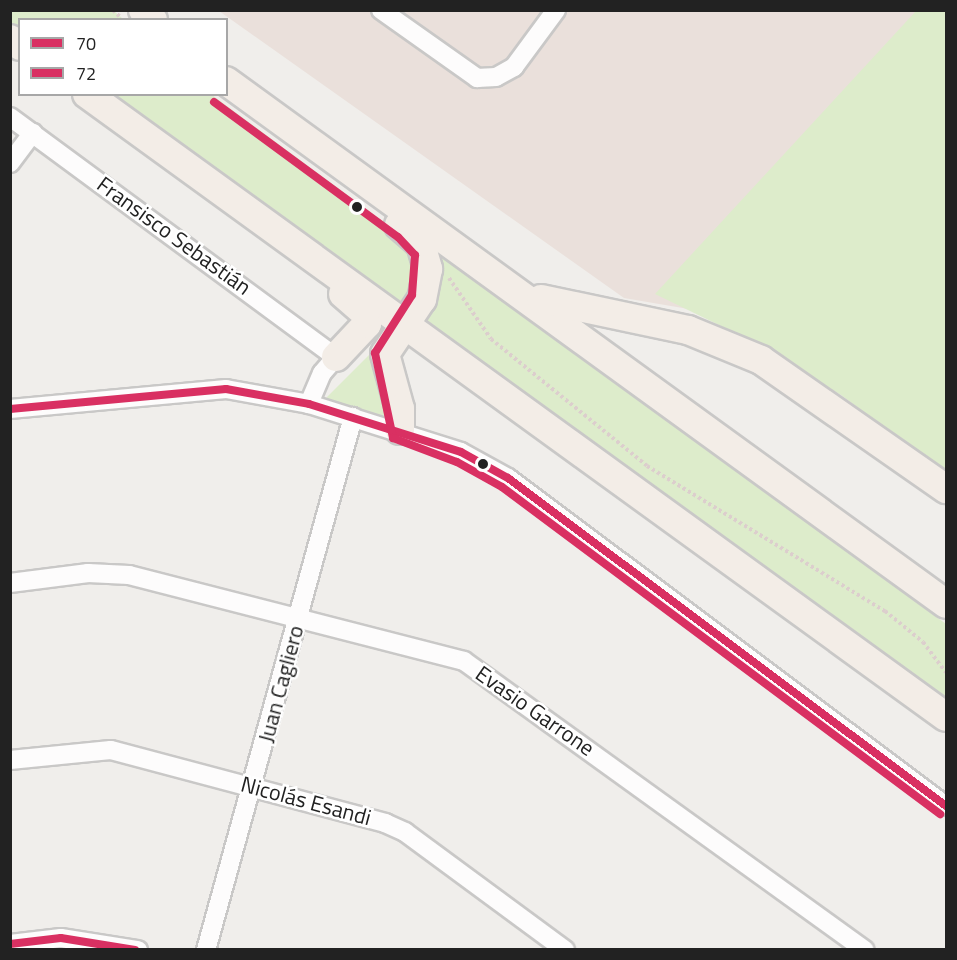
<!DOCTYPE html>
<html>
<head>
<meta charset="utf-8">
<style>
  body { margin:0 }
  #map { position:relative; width:957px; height:960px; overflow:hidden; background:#f0eeeb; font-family:"Titillium Web",sans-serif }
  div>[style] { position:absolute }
  .military>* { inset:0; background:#eae0db }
  .grass>* { inset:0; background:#ddeccb }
  .path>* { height:4px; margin-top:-2px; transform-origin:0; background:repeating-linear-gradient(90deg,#dccecd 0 3px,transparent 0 6px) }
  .roads { filter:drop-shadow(2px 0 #c9c8c7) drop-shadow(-2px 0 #c9c8c7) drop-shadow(0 2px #c9c8c7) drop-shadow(0 -2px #c9c8c7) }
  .minor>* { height:18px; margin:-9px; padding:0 9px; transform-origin:9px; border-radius:9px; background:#fdfcfc }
  .primary>* { height:28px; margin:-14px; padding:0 14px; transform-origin:14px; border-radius:14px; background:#f3ede7 }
  .bus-1>* { height:8px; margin:-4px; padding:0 4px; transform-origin:4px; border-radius:4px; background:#d93062 }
  .bus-2>* { height:8px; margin:-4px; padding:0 4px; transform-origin:4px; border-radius:4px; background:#d93062 }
  .dots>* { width:16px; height:16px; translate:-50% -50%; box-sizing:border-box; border:3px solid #fff; border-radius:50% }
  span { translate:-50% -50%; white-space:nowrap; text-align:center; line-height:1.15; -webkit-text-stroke:5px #fff; paint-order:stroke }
  .street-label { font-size:22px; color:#222 }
  .frame { position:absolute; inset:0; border:12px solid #222; pointer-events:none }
  .legend { position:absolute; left:18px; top:18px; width:210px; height:78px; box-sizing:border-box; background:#fff; border:2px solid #a7a7a7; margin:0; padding:8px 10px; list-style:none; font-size:18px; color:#222 }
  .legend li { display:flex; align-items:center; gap:12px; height:30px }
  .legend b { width:30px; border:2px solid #a7a7a7 }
</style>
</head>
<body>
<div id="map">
  <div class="military">
    <div style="clip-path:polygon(219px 11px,946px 11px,763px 329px,706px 312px,624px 298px)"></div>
  </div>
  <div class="grass">
    <div style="clip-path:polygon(11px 11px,114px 11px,123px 19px,20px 20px,19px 33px,11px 27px)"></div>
    <div style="clip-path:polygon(916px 11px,946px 11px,946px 473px,841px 395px,754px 342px,655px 294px)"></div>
    <div style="clip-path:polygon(104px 95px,212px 95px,396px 231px,417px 267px,404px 309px)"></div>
    <div style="clip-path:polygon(437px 249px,946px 624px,946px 705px,425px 322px,440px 280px)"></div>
    <div style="clip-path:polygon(372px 352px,390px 417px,323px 401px)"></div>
  </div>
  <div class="path">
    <div style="left:113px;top:10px;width:11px;rotate:45deg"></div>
    <div style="left:449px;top:278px;width:74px;rotate:55.5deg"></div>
    <div style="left:491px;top:339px;width:201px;rotate:39.1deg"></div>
    <div style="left:647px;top:466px;width:279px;rotate:31.4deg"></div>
    <div style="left:885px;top:611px;width:49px;rotate:39.2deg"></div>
    <div style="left:923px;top:642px;width:38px;rotate:53deg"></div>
  </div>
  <div class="roads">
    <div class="minor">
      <div style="left:381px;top:10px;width:118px;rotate:35.3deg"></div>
      <div style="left:477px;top:78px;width:19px;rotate:-3deg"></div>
      <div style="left:496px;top:77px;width:21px;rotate:-29deg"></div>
      <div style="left:514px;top:67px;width:71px;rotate:-53.6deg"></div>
      <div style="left:10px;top:117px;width:405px;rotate:36.4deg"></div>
      <div style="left:336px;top:357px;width:21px;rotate:131deg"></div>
      <div style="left:322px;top:373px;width:34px;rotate:113deg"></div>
      <div style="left:10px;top:163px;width:38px;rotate:-53deg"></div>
      <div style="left:10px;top:409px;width:217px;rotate:-5.3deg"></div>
      <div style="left:226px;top:389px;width:84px;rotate:10.2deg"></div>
      <div style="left:309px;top:404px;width:159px;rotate:17.5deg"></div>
      <div style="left:461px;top:452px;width:54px;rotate:29deg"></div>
      <div style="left:508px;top:478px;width:547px;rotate:36.83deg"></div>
      <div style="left:10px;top:583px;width:79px;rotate:-7.3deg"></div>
      <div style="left:88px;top:573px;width:41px;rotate:2.8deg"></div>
      <div style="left:129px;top:575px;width:346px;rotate:14.4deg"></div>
      <div style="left:464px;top:661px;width:494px;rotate:35.8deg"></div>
      <div style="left:10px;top:760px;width:101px;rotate:-5.7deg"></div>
      <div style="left:111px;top:750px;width:284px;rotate:14.9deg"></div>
      <div style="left:385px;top:823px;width:22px;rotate:24deg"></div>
      <div style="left:405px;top:832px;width:199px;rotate:36.4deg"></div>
      <div style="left:10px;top:944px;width:51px;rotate:-6.7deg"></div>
      <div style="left:61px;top:938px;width:78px;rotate:8.9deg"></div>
      <div style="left:206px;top:950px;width:553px;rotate:-74.58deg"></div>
    </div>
    <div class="primary">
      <div style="left:143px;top:10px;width:14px;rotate:45deg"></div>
      <div style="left:10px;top:39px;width:12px;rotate:35deg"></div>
      <div style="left:226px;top:81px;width:890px;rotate:35.99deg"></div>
      <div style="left:87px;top:94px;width:1061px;rotate:35.95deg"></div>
      <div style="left:399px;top:225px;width:29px;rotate:41deg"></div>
      <div style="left:421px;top:244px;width:26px;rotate:74deg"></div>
      <div style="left:428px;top:269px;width:31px;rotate:101deg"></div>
      <div style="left:422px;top:299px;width:66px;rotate:123.9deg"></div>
      <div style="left:385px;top:354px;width:57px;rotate:74.7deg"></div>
      <div style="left:400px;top:409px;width:21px;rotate:90deg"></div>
      <div style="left:541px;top:299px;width:150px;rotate:11.9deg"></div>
      <div style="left:688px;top:330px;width:79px;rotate:22.3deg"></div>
      <div style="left:761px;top:360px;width:226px;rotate:34.9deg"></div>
      <div style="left:336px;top:357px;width:45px;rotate:-46.8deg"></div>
      <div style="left:367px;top:324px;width:11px;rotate:-100deg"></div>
      <div style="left:365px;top:313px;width:29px;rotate:-139deg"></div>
    </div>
  </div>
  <div class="bus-1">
    <div style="left:10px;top:409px;width:217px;rotate:-5.3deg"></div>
    <div style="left:226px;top:389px;width:84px;rotate:10.2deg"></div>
    <div style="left:309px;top:404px;width:159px;rotate:17.5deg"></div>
    <div style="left:461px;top:452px;width:54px;rotate:29deg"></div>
    <div style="left:508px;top:478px;width:547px;rotate:36.83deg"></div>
    <div style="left:10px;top:944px;width:51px;rotate:-6.7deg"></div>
    <div style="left:61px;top:938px;width:75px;rotate:9.2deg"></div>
  </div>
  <div class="bus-2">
    <div style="left:214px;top:102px;width:228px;rotate:36.3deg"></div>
    <div style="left:398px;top:237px;width:25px;rotate:47deg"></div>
    <div style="left:415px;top:255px;width:40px;rotate:94.3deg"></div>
    <div style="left:412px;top:295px;width:69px;rotate:122.5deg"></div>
    <div style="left:375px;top:353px;width:87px;rotate:78deg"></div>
    <div style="left:393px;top:438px;width:68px;rotate:20.6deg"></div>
    <div style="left:457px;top:462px;width:51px;rotate:29.1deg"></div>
    <div style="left:502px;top:487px;width:547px;rotate:36.74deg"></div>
  </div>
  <div class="dots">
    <div style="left:357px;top:207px;background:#222"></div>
    <div style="left:483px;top:464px;background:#222"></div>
  </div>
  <div class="street-label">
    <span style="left:174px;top:236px;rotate:36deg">Fransisco Sebastián</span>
    <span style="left:281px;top:684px;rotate:-75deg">Juan Cagliero</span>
    <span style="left:535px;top:711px;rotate:35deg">Evasio Garrone</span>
    <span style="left:306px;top:801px;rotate:15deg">Nicolás Esandi</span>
  </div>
  <div class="frame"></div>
  <ul class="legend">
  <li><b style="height:8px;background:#d93062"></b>70</li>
  <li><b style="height:8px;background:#d93062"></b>72</li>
  </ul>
</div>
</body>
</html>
